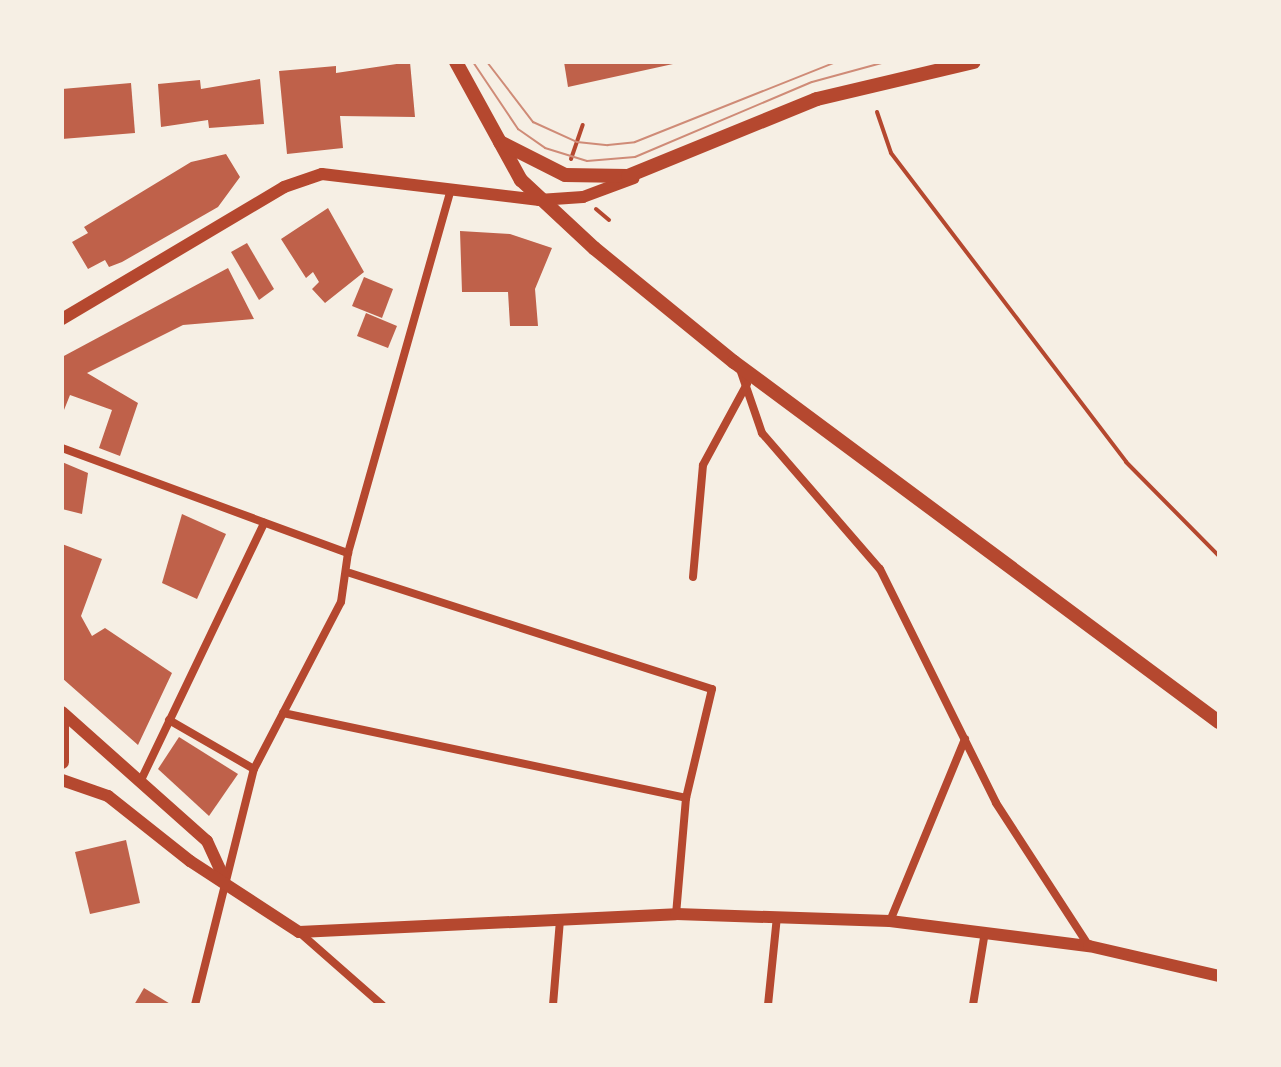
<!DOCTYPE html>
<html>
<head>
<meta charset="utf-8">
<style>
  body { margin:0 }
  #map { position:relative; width:1281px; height:1067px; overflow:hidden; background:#f6efe4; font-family:Lora,serif }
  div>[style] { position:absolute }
  .building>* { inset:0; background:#bf614a }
  .path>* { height:4px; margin:-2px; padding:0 2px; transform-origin:2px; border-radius:2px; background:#b5482f }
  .minor>* { height:8px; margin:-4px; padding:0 4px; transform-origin:4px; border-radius:4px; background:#b5482f }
  .tertiary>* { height:12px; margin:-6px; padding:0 6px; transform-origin:6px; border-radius:6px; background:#b5482f }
  .secondary>* { height:14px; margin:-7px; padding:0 7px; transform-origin:7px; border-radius:7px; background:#b5482f }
  .tram>* { height:2px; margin:-1px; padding:0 1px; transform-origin:1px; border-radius:1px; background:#cf8b77 }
  span { translate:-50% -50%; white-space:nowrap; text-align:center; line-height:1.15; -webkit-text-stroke:8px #f6efe4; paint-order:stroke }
  .frame { position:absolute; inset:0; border:64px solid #f6efe4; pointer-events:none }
</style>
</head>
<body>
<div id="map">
  <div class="building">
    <div style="clip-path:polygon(410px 62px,415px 117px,340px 116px,343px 148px,287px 154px,279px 71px,336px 66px,336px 73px)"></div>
    <div style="clip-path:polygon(564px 62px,673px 62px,673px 64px,568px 87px)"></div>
    <div style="clip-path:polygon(260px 79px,264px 124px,209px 128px,208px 120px,161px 127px,158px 84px,200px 80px,201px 89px)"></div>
    <div style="clip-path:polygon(131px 83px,135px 133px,62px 139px,62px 89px)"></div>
    <div style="clip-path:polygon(226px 154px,240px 177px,218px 207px,122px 262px,109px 267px,105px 260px,88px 269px,72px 242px,88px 233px,84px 227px,191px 162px)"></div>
    <div style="clip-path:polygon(328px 208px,364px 272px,325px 303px,312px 289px,319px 282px,313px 272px,306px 278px,281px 239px)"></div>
    <div style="clip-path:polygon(460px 231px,510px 234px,552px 248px,535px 289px,538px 326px,510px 326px,508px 292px,462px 292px)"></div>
    <div style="clip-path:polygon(247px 243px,274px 289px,259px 300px,231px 252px)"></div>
    <div style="clip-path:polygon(228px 268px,254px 319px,183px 325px,87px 373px,138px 403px,120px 456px,99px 448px,112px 410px,70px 395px,62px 415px,62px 357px)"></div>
    <div style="clip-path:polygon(364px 277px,393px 289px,382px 318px,352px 306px)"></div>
    <div style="clip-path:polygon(366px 313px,397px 326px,388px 348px,357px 336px)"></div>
    <div style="clip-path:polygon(62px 462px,88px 473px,82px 514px,62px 509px)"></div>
    <div style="clip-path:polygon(182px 514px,226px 534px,197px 599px,162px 583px)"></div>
    <div style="clip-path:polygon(62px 544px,102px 559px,81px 616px,92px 636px,105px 628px,172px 673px,138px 745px,62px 678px)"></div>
    <div style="clip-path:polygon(179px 737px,238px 774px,209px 816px,158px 769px)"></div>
    <div style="clip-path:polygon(126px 840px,140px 903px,90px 914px,75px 852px)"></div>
    <div style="clip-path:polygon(144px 988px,172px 1005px,134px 1005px)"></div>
  </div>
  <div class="path">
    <div style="left:877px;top:112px;width:43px;rotate:71.1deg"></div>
    <div style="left:891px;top:153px;width:388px;rotate:52.7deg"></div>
    <div style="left:1126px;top:462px;width:132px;rotate:45.3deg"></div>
    <div style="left:571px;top:159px;width:36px;rotate:-71deg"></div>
    <div style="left:596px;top:209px;width:17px;rotate:40deg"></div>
  </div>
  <div class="minor">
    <div style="left:741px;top:372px;width:65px;rotate:71deg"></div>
    <div style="left:762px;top:433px;width:180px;rotate:49.1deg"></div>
    <div style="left:880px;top:569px;width:261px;rotate:63.6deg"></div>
    <div style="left:996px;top:803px;width:171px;rotate:57deg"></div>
    <div style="left:62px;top:448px;width:305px;rotate:20.2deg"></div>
    <div style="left:350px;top:573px;width:380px;rotate:17.8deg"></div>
    <div style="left:712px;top:689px;width:112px;rotate:103.4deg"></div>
    <div style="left:686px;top:798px;width:116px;rotate:94.9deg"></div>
    <div style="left:693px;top:577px;width:112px;rotate:-84.9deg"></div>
    <div style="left:703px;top:465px;width:92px;rotate:-61.5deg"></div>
    <div style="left:283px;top:713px;width:412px;rotate:11.9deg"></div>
    <div style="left:169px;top:720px;width:98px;rotate:30deg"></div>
    <div style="left:142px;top:778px;width:283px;rotate:-64.4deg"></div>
    <div style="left:890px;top:921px;width:197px;rotate:-67.6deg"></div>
    <div style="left:299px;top:932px;width:111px;rotate:41.3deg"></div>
    <div style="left:195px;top:1005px;width:243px;rotate:-76deg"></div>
    <div style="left:254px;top:769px;width:188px;rotate:-62.5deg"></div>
    <div style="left:341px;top:602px;width:49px;rotate:-81.9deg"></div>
    <div style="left:348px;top:553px;width:378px;rotate:-74.2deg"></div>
    <div style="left:553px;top:1005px;width:85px;rotate:-85.3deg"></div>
    <div style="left:768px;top:1005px;width:88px;rotate:-84.2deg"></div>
    <div style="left:973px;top:1005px;width:74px;rotate:-80.7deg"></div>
  </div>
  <div class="tertiary">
    <div style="left:62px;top:319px;width:258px;rotate:-30.7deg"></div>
    <div style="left:284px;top:187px;width:40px;rotate:-18.9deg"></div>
    <div style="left:322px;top:174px;width:219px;rotate:6.8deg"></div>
    <div style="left:539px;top:200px;width:44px;rotate:-3.9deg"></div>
    <div style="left:583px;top:197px;width:54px;rotate:-20.4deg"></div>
    <div style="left:62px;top:712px;width:194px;rotate:41.7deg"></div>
    <div style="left:207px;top:841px;width:41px;rotate:65.3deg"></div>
    <div style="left:62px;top:780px;width:49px;rotate:19.2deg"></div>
    <div style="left:108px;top:796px;width:105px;rotate:38.4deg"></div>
    <div style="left:190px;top:861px;width:130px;rotate:33.1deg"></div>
    <div style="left:299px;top:932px;width:377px;rotate:-2.7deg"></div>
    <div style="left:676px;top:914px;width:214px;rotate:1.9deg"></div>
    <div style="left:890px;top:921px;width:201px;rotate:7.2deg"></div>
    <div style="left:1089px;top:946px;width:133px;rotate:13deg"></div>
  </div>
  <div class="secondary">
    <div style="left:456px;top:62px;width:135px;rotate:61.2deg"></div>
    <div style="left:521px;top:180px;width:100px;rotate:43deg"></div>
    <div style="left:594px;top:248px;width:181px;rotate:39.2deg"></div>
    <div style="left:734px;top:362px;width:604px;rotate:36.59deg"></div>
    <div style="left:500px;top:142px;width:73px;rotate:26.9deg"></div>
    <div style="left:565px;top:175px;width:63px;rotate:0.9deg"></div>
    <div style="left:628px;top:176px;width:204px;rotate:-22.2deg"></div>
    <div style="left:817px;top:99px;width:161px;rotate:-13.3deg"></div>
    <div style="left:62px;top:716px;width:46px;rotate:90deg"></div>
  </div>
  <div class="tram">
    <div style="left:473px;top:62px;width:81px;rotate:56.1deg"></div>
    <div style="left:518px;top:129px;width:33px;rotate:35deg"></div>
    <div style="left:545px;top:148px;width:44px;rotate:17.2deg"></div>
    <div style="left:587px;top:161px;width:48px;rotate:-4.8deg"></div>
    <div style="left:635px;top:157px;width:192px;rotate:-23deg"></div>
    <div style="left:812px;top:82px;width:76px;rotate:-15.3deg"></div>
    <div style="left:487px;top:62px;width:76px;rotate:52.5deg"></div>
    <div style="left:533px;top:122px;width:48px;rotate:24.4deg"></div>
    <div style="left:577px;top:142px;width:31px;rotate:6deg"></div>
    <div style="left:608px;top:145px;width:27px;rotate:-6deg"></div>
    <div style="left:635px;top:142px;width:216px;rotate:-21.7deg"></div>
  </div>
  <div class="frame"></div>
</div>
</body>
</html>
